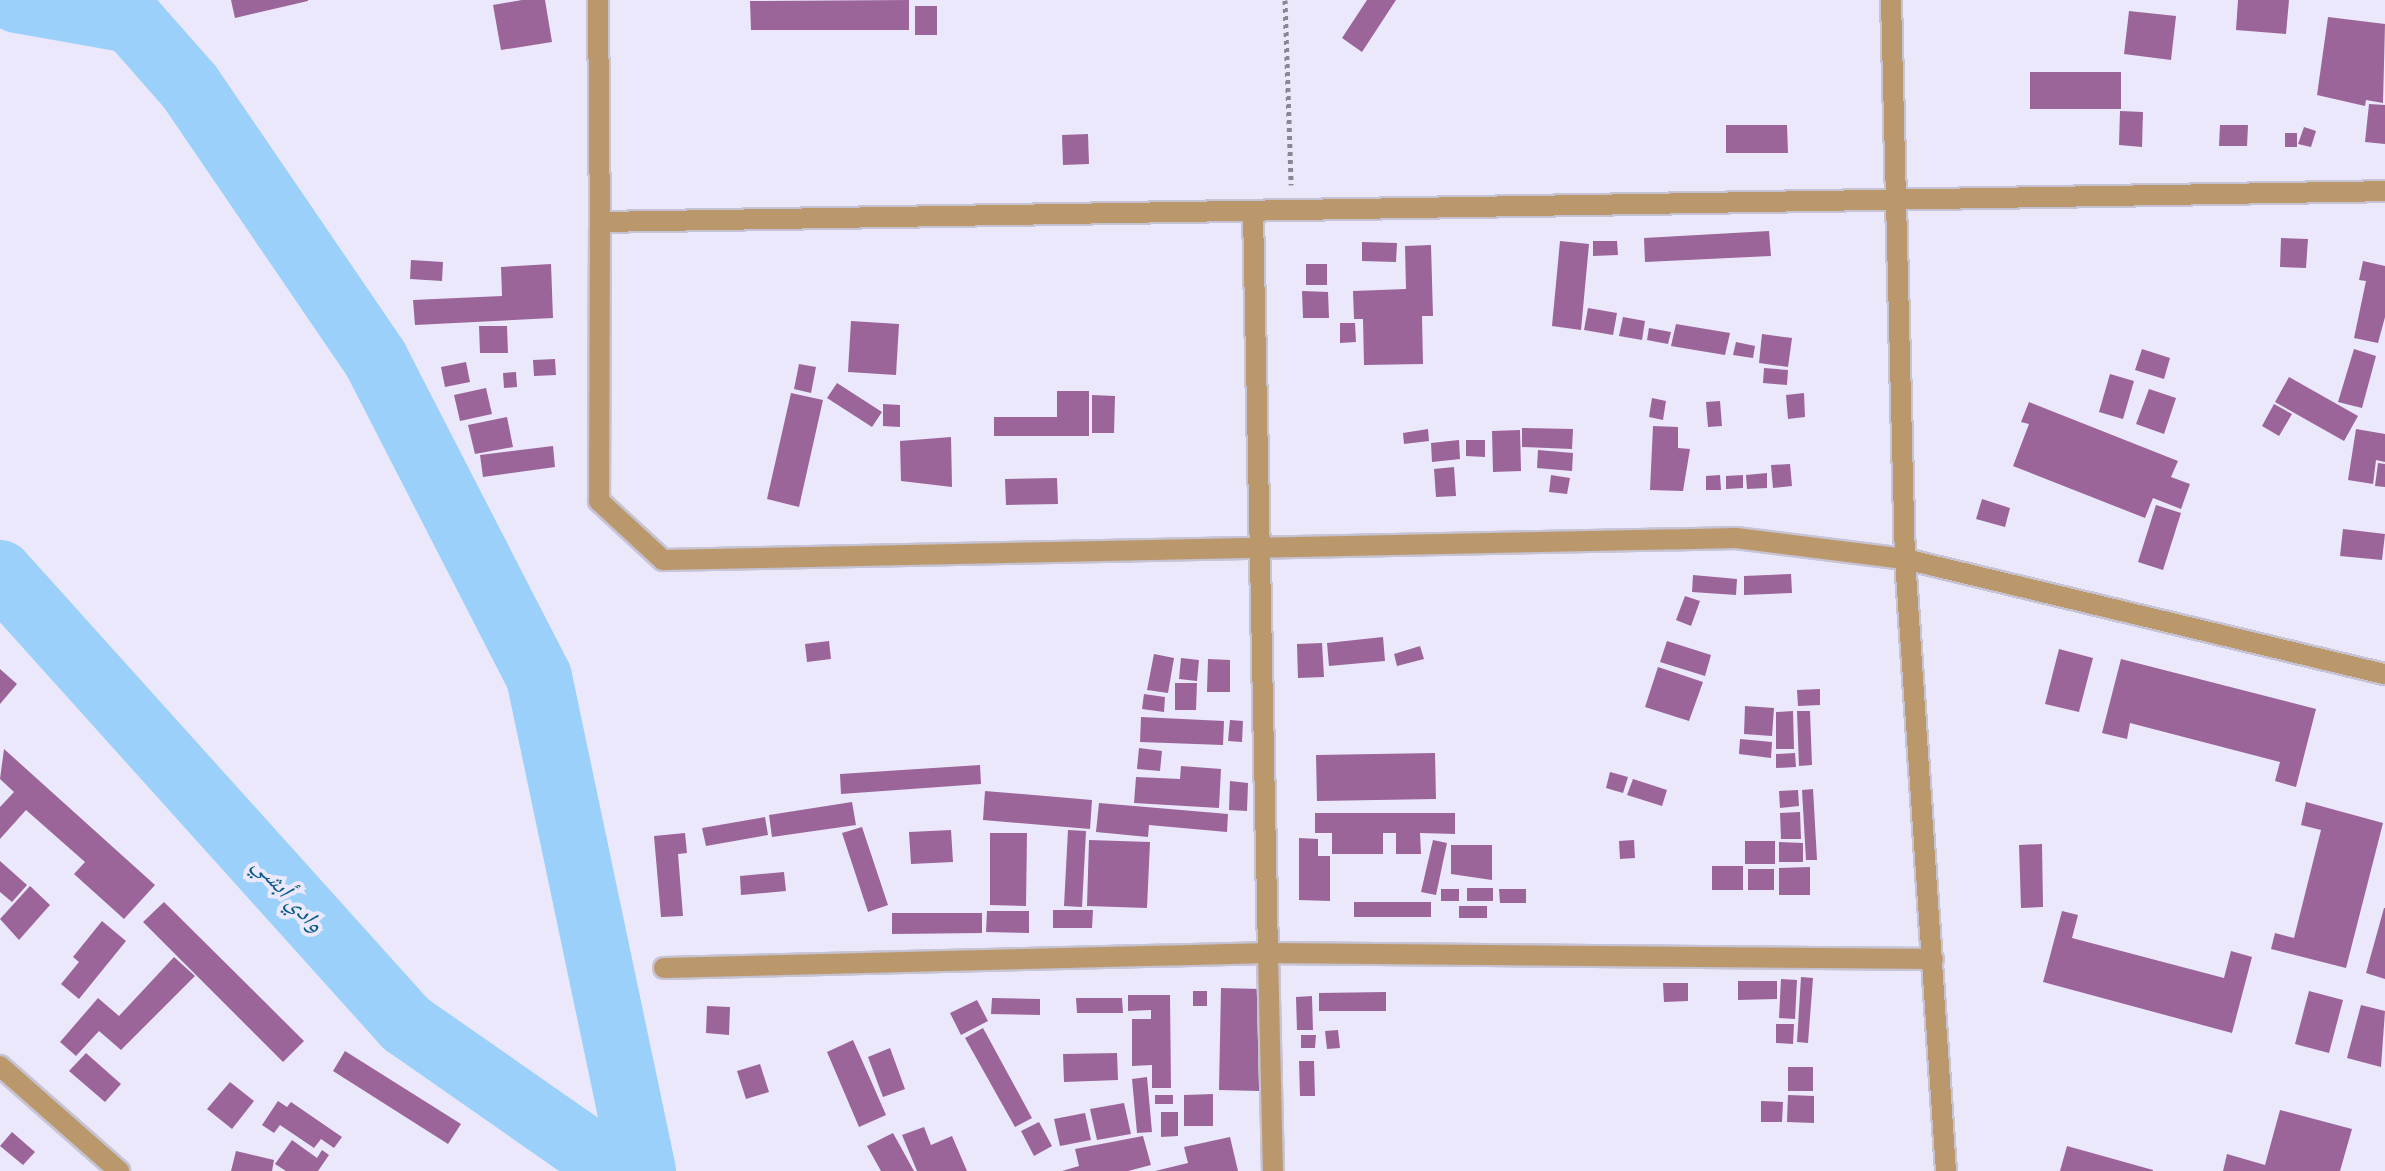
<!DOCTYPE html>
<html>
<head>
<meta charset="utf-8">
<style>
  body { margin:0 }
  #map { position:relative; width:2385px; height:1171px; overflow:hidden; background:#ebe8fb; font-family:"IBM Plex Sans","Noto Naskh Arabic",sans-serif }
  div>[style] { position:absolute }
  .river>* { height:66px; margin:-33px; padding:0 33px; transform-origin:33px; border-radius:33px; background:#9bd0fa }
  .building>* { inset:0; background:#9b659a }
  .path>* { height:5px; margin-top:-2.5px; transform-origin:0; background:repeating-linear-gradient(90deg,#898794 0 4px,transparent 0 8px) }
  .roads { filter:drop-shadow(2px 0 #c6c3d4) drop-shadow(-2px 0 #c6c3d4) drop-shadow(0 2px #c6c3d4) drop-shadow(0 -2px #c6c3d4) }
  .street>* { height:20px; margin:-10px; padding:0 10px; transform-origin:10px; border-radius:10px; background:#bb976c }
  span { translate:-50% -50%; white-space:nowrap; text-align:center; line-height:1.15; -webkit-text-stroke:8px #ebe8fb; paint-order:stroke }
  .water-label { font-size:24px; color:#085a8a; font-style:italic }
</style>
</head>
<body>
<div id="map">
  <div class="river">
    <div style="left:17px;top:0;width:116px;rotate:10deg"></div>
    <div style="left:131px;top:20px;width:89px;rotate:48.6deg"></div>
    <div style="left:190px;top:87px;width:330px;rotate:55.7deg"></div>
    <div style="left:376px;top:360px;width:356px;rotate:62.8deg"></div>
    <div style="left:539px;top:677px;width:505px;rotate:78.11deg"></div>
    <div style="left:0;top:573px;width:607px;rotate:48.01deg"></div>
    <div style="left:406px;top:1024px;width:257px;rotate:34.9deg"></div>
  </div>
  <div class="building">
    <div style="clip-path:polygon(231px 0,308px 0,308px 1px,235px 18px)"></div>
    <div style="clip-path:polygon(522px 0,545px 0,552px 42px,501px 50px,493px 5px)"></div>
    <div style="clip-path:polygon(909px 0,909px 30px,751px 30px,750px 1px)"></div>
    <div style="clip-path:polygon(1367px 0,1396px 0,1362px 52px,1342px 38px)"></div>
    <div style="clip-path:polygon(2238px 0,2289px 0,2286px 34px,2236px 30px)"></div>
    <div style="clip-path:polygon(915px 6px,937px 6px,937px 35px,915px 35px)"></div>
    <div style="clip-path:polygon(2129px 11px,2176px 16px,2171px 60px,2124px 54px)"></div>
    <div style="clip-path:polygon(2328px 17px,2385px 24px,2383px 103px,2366px 100px,2365px 106px,2317px 95px)"></div>
    <div style="clip-path:polygon(2030px 72px,2121px 72px,2121px 109px,2030px 109px)"></div>
    <div style="clip-path:polygon(2369px 104px,2385px 105px,2385px 144px,2365px 142px)"></div>
    <div style="clip-path:polygon(2120px 111px,2143px 112px,2142px 147px,2119px 145px)"></div>
    <div style="clip-path:polygon(1726px 125px,1787px 125px,1788px 153px,1726px 153px)"></div>
    <div style="clip-path:polygon(2220px 125px,2248px 125px,2247px 146px,2219px 146px)"></div>
    <div style="clip-path:polygon(2304px 127px,2316px 131px,2311px 147px,2298px 144px)"></div>
    <div style="clip-path:polygon(2285px 133px,2297px 133px,2297px 147px,2285px 147px)"></div>
    <div style="clip-path:polygon(1088px 134px,1089px 164px,1063px 165px,1062px 135px)"></div>
    <div style="clip-path:polygon(1769px 231px,1771px 256px,1645px 262px,1644px 238px)"></div>
    <div style="clip-path:polygon(2281px 238px,2308px 239px,2306px 268px,2280px 267px)"></div>
    <div style="clip-path:polygon(1560px 241px,1589px 244px,1581px 330px,1552px 326px)"></div>
    <div style="clip-path:polygon(1593px 241px,1617px 241px,1618px 255px,1593px 256px)"></div>
    <div style="clip-path:polygon(1362px 242px,1397px 243px,1396px 262px,1362px 261px)"></div>
    <div style="clip-path:polygon(1431px 245px,1433px 316px,1422px 316px,1423px 364px,1364px 365px,1363px 319px,1354px 319px,1353px 291px,1406px 289px,1405px 246px)"></div>
    <div style="clip-path:polygon(411px 260px,443px 262px,442px 281px,410px 279px)"></div>
    <div style="clip-path:polygon(2363px 261px,2385px 266px,2385px 317px,2378px 343px,2354px 338px,2366px 281px,2359px 280px)"></div>
    <div style="clip-path:polygon(551px 264px,553px 318px,415px 325px,413px 300px,502px 296px,501px 267px)"></div>
    <div style="clip-path:polygon(1306px 264px,1327px 264px,1327px 285px,1306px 285px)"></div>
    <div style="clip-path:polygon(1302px 291px,1328px 292px,1329px 318px,1303px 318px)"></div>
    <div style="clip-path:polygon(1588px 308px,1617px 313px,1613px 335px,1584px 330px)"></div>
    <div style="clip-path:polygon(1623px 317px,1645px 321px,1642px 340px,1619px 336px)"></div>
    <div style="clip-path:polygon(851px 321px,899px 324px,896px 375px,848px 372px)"></div>
    <div style="clip-path:polygon(1340px 323px,1355px 323px,1356px 342px,1340px 343px)"></div>
    <div style="clip-path:polygon(1676px 324px,1730px 333px,1725px 355px,1671px 346px)"></div>
    <div style="clip-path:polygon(479px 326px,507px 326px,508px 353px,480px 353px)"></div>
    <div style="clip-path:polygon(1649px 328px,1671px 332px,1668px 344px,1647px 340px)"></div>
    <div style="clip-path:polygon(1762px 334px,1792px 338px,1788px 367px,1759px 363px)"></div>
    <div style="clip-path:polygon(1736px 342px,1755px 346px,1753px 358px,1733px 355px)"></div>
    <div style="clip-path:polygon(2142px 349px,2170px 358px,2164px 379px,2135px 370px)"></div>
    <div style="clip-path:polygon(2354px 349px,2376px 356px,2362px 408px,2338px 402px)"></div>
    <div style="clip-path:polygon(555px 359px,556px 375px,534px 376px,533px 360px)"></div>
    <div style="clip-path:polygon(466px 362px,470px 382px,445px 387px,441px 367px)"></div>
    <div style="clip-path:polygon(799px 364px,816px 367px,811px 393px,794px 389px)"></div>
    <div style="clip-path:polygon(1764px 368px,1788px 370px,1787px 385px,1763px 383px)"></div>
    <div style="clip-path:polygon(516px 372px,517px 387px,504px 388px,503px 373px)"></div>
    <div style="clip-path:polygon(2110px 374px,2134px 381px,2123px 419px,2099px 412px)"></div>
    <div style="clip-path:polygon(2289px 377px,2358px 416px,2344px 441px,2275px 402px)"></div>
    <div style="clip-path:polygon(837px 383px,882px 412px,872px 427px,827px 398px)"></div>
    <div style="clip-path:polygon(486px 388px,492px 414px,460px 421px,454px 395px)"></div>
    <div style="clip-path:polygon(2149px 389px,2176px 398px,2164px 434px,2136px 424px)"></div>
    <div style="clip-path:polygon(1057px 391px,1089px 391px,1089px 436px,994px 436px,994px 417px,1057px 417px)"></div>
    <div style="clip-path:polygon(791px 393px,823px 400px,799px 507px,767px 499px)"></div>
    <div style="clip-path:polygon(1804px 393px,1805px 417px,1788px 419px,1786px 395px)"></div>
    <div style="clip-path:polygon(1092px 395px,1115px 396px,1114px 433px,1092px 433px)"></div>
    <div style="clip-path:polygon(1652px 398px,1666px 401px,1663px 420px,1649px 417px)"></div>
    <div style="clip-path:polygon(1720px 401px,1722px 426px,1708px 427px,1706px 402px)"></div>
    <div style="clip-path:polygon(2029px 402px,2178px 461px,2171px 477px,2190px 484px,2181px 509px,2153px 498px,2145px 518px,2013px 466px,2029px 424px,2021px 422px)"></div>
    <div style="clip-path:polygon(883px 404px,900px 405px,900px 427px,883px 426px)"></div>
    <div style="clip-path:polygon(2274px 404px,2292px 414px,2279px 436px,2262px 426px)"></div>
    <div style="clip-path:polygon(507px 417px,513px 447px,475px 454px,468px 425px)"></div>
    <div style="clip-path:polygon(1653px 426px,1678px 427px,1678px 448px,1690px 449px,1683px 491px,1650px 490px)"></div>
    <div style="clip-path:polygon(1522px 428px,1573px 429px,1572px 449px,1522px 447px)"></div>
    <div style="clip-path:polygon(1428px 429px,1429px 441px,1404px 444px,1403px 433px)"></div>
    <div style="clip-path:polygon(2356px 429px,2385px 434px,2385px 462px,2376px 460px,2373px 484px,2348px 480px)"></div>
    <div style="clip-path:polygon(1520px 430px,1521px 471px,1493px 472px,1492px 431px)"></div>
    <div style="clip-path:polygon(951px 437px,952px 487px,901px 481px,900px 441px)"></div>
    <div style="clip-path:polygon(1459px 440px,1460px 459px,1432px 462px,1431px 443px)"></div>
    <div style="clip-path:polygon(1466px 440px,1485px 440px,1485px 457px,1466px 456px)"></div>
    <div style="clip-path:polygon(553px 446px,555px 467px,483px 477px,480px 455px)"></div>
    <div style="clip-path:polygon(1538px 450px,1573px 453px,1572px 471px,1537px 468px)"></div>
    <div style="clip-path:polygon(2378px 463px,2385px 464px,2385px 487px,2375px 486px)"></div>
    <div style="clip-path:polygon(1790px 464px,1792px 486px,1773px 488px,1771px 465px)"></div>
    <div style="clip-path:polygon(1454px 467px,1456px 496px,1436px 497px,1434px 469px)"></div>
    <div style="clip-path:polygon(1767px 473px,1767px 488px,1747px 489px,1746px 475px)"></div>
    <div style="clip-path:polygon(1551px 475px,1570px 478px,1567px 494px,1549px 492px)"></div>
    <div style="clip-path:polygon(1720px 475px,1721px 490px,1706px 490px,1706px 476px)"></div>
    <div style="clip-path:polygon(1743px 475px,1743px 488px,1726px 489px,1726px 476px)"></div>
    <div style="clip-path:polygon(1057px 478px,1058px 504px,1006px 505px,1005px 479px)"></div>
    <div style="clip-path:polygon(1982px 499px,2010px 508px,2005px 527px,1976px 519px)"></div>
    <div style="clip-path:polygon(2156px 505px,2181px 513px,2163px 570px,2138px 562px)"></div>
    <div style="clip-path:polygon(2343px 529px,2385px 534px,2382px 560px,2340px 556px)"></div>
    <div style="clip-path:polygon(1791px 574px,1792px 593px,1744px 595px,1744px 576px)"></div>
    <div style="clip-path:polygon(1693px 575px,1737px 579px,1736px 595px,1692px 592px)"></div>
    <div style="clip-path:polygon(1685px 596px,1700px 601px,1691px 626px,1676px 620px)"></div>
    <div style="clip-path:polygon(1383px 637px,1385px 661px,1329px 666px,1327px 643px)"></div>
    <div style="clip-path:polygon(829px 641px,831px 659px,807px 662px,805px 644px)"></div>
    <div style="clip-path:polygon(1667px 641px,1711px 655px,1705px 676px,1660px 662px)"></div>
    <div style="clip-path:polygon(1322px 643px,1324px 677px,1298px 678px,1297px 644px)"></div>
    <div style="clip-path:polygon(1420px 646px,1424px 659px,1397px 666px,1394px 654px)"></div>
    <div style="clip-path:polygon(2059px 649px,2093px 658px,2079px 712px,2045px 704px)"></div>
    <div style="clip-path:polygon(1154px 654px,1174px 658px,1168px 693px,1147px 690px)"></div>
    <div style="clip-path:polygon(1181px 658px,1199px 660px,1197px 681px,1179px 679px)"></div>
    <div style="clip-path:polygon(1208px 659px,1230px 660px,1230px 692px,1207px 692px)"></div>
    <div style="clip-path:polygon(2121px 659px,2316px 709px,2296px 787px,2275px 781px,2280px 762px,2130px 723px,2127px 739px,2102px 733px)"></div>
    <div style="clip-path:polygon(1658px 667px,1703px 682px,1689px 721px,1645px 707px)"></div>
    <div style="clip-path:polygon(0 669px,17px 684px,0 704px)"></div>
    <div style="clip-path:polygon(1175px 683px,1197px 683px,1196px 710px,1175px 710px)"></div>
    <div style="clip-path:polygon(1820px 689px,1820px 705px,1798px 706px,1797px 690px)"></div>
    <div style="clip-path:polygon(1144px 694px,1165px 697px,1164px 712px,1142px 709px)"></div>
    <div style="clip-path:polygon(1745px 706px,1774px 708px,1772px 736px,1744px 734px)"></div>
    <div style="clip-path:polygon(1793px 711px,1794px 749px,1776px 749px,1776px 712px)"></div>
    <div style="clip-path:polygon(1797px 711px,1810px 711px,1812px 765px,1799px 766px)"></div>
    <div style="clip-path:polygon(1141px 717px,1224px 721px,1223px 745px,1140px 742px)"></div>
    <div style="clip-path:polygon(1230px 720px,1243px 721px,1242px 742px,1228px 741px)"></div>
    <div style="clip-path:polygon(1740px 739px,1772px 742px,1771px 758px,1739px 754px)"></div>
    <div style="clip-path:polygon(1139px 748px,1162px 751px,1160px 771px,1137px 769px)"></div>
    <div style="clip-path:polygon(4px 749px,155px 885px,124px 919px,74px 874px,85px 862px,26px 810px,0 839px,0 807px,14px 792px,0 779px)"></div>
    <div style="clip-path:polygon(1435px 753px,1436px 799px,1317px 801px,1316px 755px)"></div>
    <div style="clip-path:polygon(1795px 753px,1796px 767px,1776px 768px,1776px 754px)"></div>
    <div style="clip-path:polygon(980px 765px,981px 784px,841px 794px,840px 774px)"></div>
    <div style="clip-path:polygon(1181px 766px,1221px 769px,1219px 808px,1134px 803px,1136px 777px,1180px 779px)"></div>
    <div style="clip-path:polygon(1610px 772px,1628px 777px,1623px 793px,1606px 788px)"></div>
    <div style="clip-path:polygon(1633px 779px,1667px 790px,1662px 806px,1627px 795px)"></div>
    <div style="clip-path:polygon(1230px 781px,1248px 783px,1247px 811px,1229px 810px)"></div>
    <div style="clip-path:polygon(1813px 789px,1817px 860px,1806px 860px,1802px 790px)"></div>
    <div style="clip-path:polygon(1798px 790px,1799px 806px,1780px 808px,1779px 791px)"></div>
    <div style="clip-path:polygon(985px 791px,1092px 800px,1090px 829px,983px 820px)"></div>
    <div style="clip-path:polygon(852px 802px,856px 825px,772px 837px,769px 815px)"></div>
    <div style="clip-path:polygon(2306px 802px,2383px 823px,2346px 968px,2271px 949px,2275px 933px,2294px 938px,2321px 830px,2301px 825px)"></div>
    <div style="clip-path:polygon(1099px 803px,1228px 814px,1227px 832px,1149px 825px,1148px 837px,1096px 832px)"></div>
    <div style="clip-path:polygon(1800px 812px,1801px 839px,1781px 839px,1780px 813px)"></div>
    <div style="clip-path:polygon(1315px 813px,1455px 813px,1455px 834px,1420px 833px,1421px 854px,1396px 854px,1396px 833px,1383px 833px,1383px 854px,1332px 854px,1332px 833px,1315px 833px)"></div>
    <div style="clip-path:polygon(765px 817px,768px 835px,706px 846px,702px 828px)"></div>
    <div style="clip-path:polygon(862px 827px,888px 905px,868px 912px,842px 833px)"></div>
    <div style="clip-path:polygon(951px 830px,953px 862px,911px 864px,909px 832px)"></div>
    <div style="clip-path:polygon(1068px 830px,1086px 831px,1082px 907px,1064px 906px)"></div>
    <div style="clip-path:polygon(685px 833px,687px 853px,678px 854px,683px 916px,661px 917px,654px 836px)"></div>
    <div style="clip-path:polygon(990px 833px,1027px 833px,1026px 906px,990px 905px)"></div>
    <div style="clip-path:polygon(1299px 838px,1318px 839px,1318px 856px,1330px 856px,1330px 901px,1299px 900px)"></div>
    <div style="clip-path:polygon(1089px 840px,1150px 842px,1147px 908px,1087px 906px)"></div>
    <div style="clip-path:polygon(1433px 840px,1447px 843px,1436px 895px,1421px 892px)"></div>
    <div style="clip-path:polygon(1634px 840px,1635px 858px,1620px 859px,1619px 841px)"></div>
    <div style="clip-path:polygon(1745px 841px,1775px 841px,1775px 864px,1745px 864px)"></div>
    <div style="clip-path:polygon(1779px 842px,1803px 843px,1803px 862px,1779px 862px)"></div>
    <div style="clip-path:polygon(2042px 844px,2043px 907px,2021px 908px,2019px 845px)"></div>
    <div style="clip-path:polygon(1451px 845px,1492px 845px,1492px 880px,1451px 874px)"></div>
    <div style="clip-path:polygon(0 861px,27px 885px,12px 902px,0 892px)"></div>
    <div style="clip-path:polygon(1712px 866px,1743px 866px,1743px 890px,1712px 890px)"></div>
    <div style="clip-path:polygon(1810px 867px,1810px 895px,1779px 895px,1779px 868px)"></div>
    <div style="clip-path:polygon(1748px 869px,1774px 869px,1774px 890px,1748px 890px)"></div>
    <div style="clip-path:polygon(784px 872px,786px 891px,741px 895px,740px 876px)"></div>
    <div style="clip-path:polygon(30px 886px,50px 905px,19px 940px,0 919px)"></div>
    <div style="clip-path:polygon(1467px 888px,1493px 888px,1493px 901px,1467px 901px)"></div>
    <div style="clip-path:polygon(1441px 889px,1459px 889px,1459px 901px,1441px 901px)"></div>
    <div style="clip-path:polygon(1499px 889px,1526px 889px,1526px 903px,1500px 903px)"></div>
    <div style="clip-path:polygon(164px 902px,304px 1041px,283px 1062px,143px 922px)"></div>
    <div style="clip-path:polygon(1354px 902px,1431px 902px,1431px 917px,1354px 917px)"></div>
    <div style="clip-path:polygon(1459px 906px,1487px 906px,1487px 918px,1459px 918px)"></div>
    <div style="clip-path:polygon(2384px 908px,2385px 908px,2385px 979px,2366px 973px)"></div>
    <div style="clip-path:polygon(1053px 910px,1093px 910px,1092px 928px,1053px 928px)"></div>
    <div style="clip-path:polygon(987px 911px,1029px 911px,1029px 933px,986px 932px)"></div>
    <div style="clip-path:polygon(2062px 911px,2078px 915px,2072px 938px,2224px 978px,2231px 951px,2252px 957px,2232px 1033px,2043px 982px)"></div>
    <div style="clip-path:polygon(892px 913px,982px 913px,982px 933px,892px 934px)"></div>
    <div style="clip-path:polygon(102px 921px,126px 941px,79px 999px,61px 984px,79px 962px,73px 957px)"></div>
    <div style="clip-path:polygon(174px 957px,195px 976px,121px 1050px,99px 1031px,76px 1056px,60px 1042px,98px 998px,119px 1016px)"></div>
    <div style="clip-path:polygon(1801px 977px,1813px 978px,1808px 1043px,1797px 1042px)"></div>
    <div style="clip-path:polygon(1781px 979px,1797px 980px,1795px 1019px,1779px 1018px)"></div>
    <div style="clip-path:polygon(1738px 981px,1777px 981px,1777px 999px,1738px 1000px)"></div>
    <div style="clip-path:polygon(1663px 983px,1688px 983px,1688px 1001px,1664px 1002px)"></div>
    <div style="clip-path:polygon(1221px 988px,1261px 989px,1259px 1091px,1219px 1090px)"></div>
    <div style="clip-path:polygon(1193px 991px,1207px 991px,1207px 1006px,1193px 1006px)"></div>
    <div style="clip-path:polygon(2309px 991px,2343px 1000px,2329px 1053px,2295px 1044px)"></div>
    <div style="clip-path:polygon(1386px 992px,1386px 1011px,1319px 1011px,1319px 993px)"></div>
    <div style="clip-path:polygon(1128px 995px,1170px 995px,1171px 1088px,1152px 1088px,1152px 1065px,1132px 1066px,1132px 1019px,1151px 1019px,1151px 1010px,1128px 1011px)"></div>
    <div style="clip-path:polygon(1312px 996px,1313px 1030px,1297px 1030px,1296px 997px)"></div>
    <div style="clip-path:polygon(992px 998px,1040px 999px,1040px 1015px,991px 1014px)"></div>
    <div style="clip-path:polygon(1076px 998px,1122px 998px,1123px 1013px,1077px 1013px)"></div>
    <div style="clip-path:polygon(977px 1000px,988px 1021px,961px 1035px,950px 1013px)"></div>
    <div style="clip-path:polygon(2361px 1005px,2385px 1011px,2381px 1067px,2347px 1058px)"></div>
    <div style="clip-path:polygon(707px 1006px,730px 1007px,729px 1035px,706px 1033px)"></div>
    <div style="clip-path:polygon(1776px 1024px,1794px 1024px,1793px 1044px,1776px 1043px)"></div>
    <div style="clip-path:polygon(983px 1028px,1032px 1118px,1015px 1127px,965px 1038px)"></div>
    <div style="clip-path:polygon(1338px 1030px,1340px 1048px,1327px 1049px,1325px 1031px)"></div>
    <div style="clip-path:polygon(1301px 1035px,1316px 1035px,1315px 1048px,1301px 1048px)"></div>
    <div style="clip-path:polygon(853px 1040px,886px 1115px,859px 1127px,827px 1052px)"></div>
    <div style="clip-path:polygon(890px 1048px,905px 1089px,883px 1097px,868px 1057px)"></div>
    <div style="clip-path:polygon(345px 1051px,461px 1124px,448px 1144px,333px 1071px)"></div>
    <div style="clip-path:polygon(86px 1053px,121px 1084px,105px 1102px,69px 1071px)"></div>
    <div style="clip-path:polygon(1117px 1053px,1118px 1080px,1064px 1082px,1063px 1054px)"></div>
    <div style="clip-path:polygon(1299px 1061px,1314px 1061px,1315px 1096px,1300px 1096px)"></div>
    <div style="clip-path:polygon(760px 1064px,769px 1092px,746px 1099px,737px 1071px)"></div>
    <div style="clip-path:polygon(1788px 1067px,1813px 1067px,1813px 1091px,1788px 1091px)"></div>
    <div style="clip-path:polygon(1147px 1077px,1152px 1132px,1137px 1133px,1132px 1079px)"></div>
    <div style="clip-path:polygon(230px 1082px,254px 1101px,232px 1129px,207px 1109px)"></div>
    <div style="clip-path:polygon(1213px 1094px,1213px 1126px,1184px 1126px,1184px 1095px)"></div>
    <div style="clip-path:polygon(1155px 1095px,1173px 1095px,1173px 1104px,1155px 1104px)"></div>
    <div style="clip-path:polygon(1788px 1095px,1814px 1096px,1814px 1123px,1787px 1122px)"></div>
    <div style="clip-path:polygon(278px 1101px,287px 1107px,291px 1102px,342px 1137px,334px 1148px,321px 1139px,314px 1148px,280px 1125px,274px 1133px,262px 1125px)"></div>
    <div style="clip-path:polygon(1761px 1101px,1783px 1102px,1782px 1122px,1761px 1122px)"></div>
    <div style="clip-path:polygon(1124px 1103px,1131px 1134px,1097px 1140px,1090px 1109px)"></div>
    <div style="clip-path:polygon(2280px 1110px,2352px 1129px,2340px 1171px,2223px 1171px,2227px 1154px,2265px 1165px)"></div>
    <div style="clip-path:polygon(1161px 1112px,1178px 1112px,1178px 1136px,1161px 1137px)"></div>
    <div style="clip-path:polygon(1085px 1113px,1091px 1140px,1060px 1146px,1054px 1119px)"></div>
    <div style="clip-path:polygon(1039px 1122px,1052px 1146px,1034px 1156px,1021px 1131px)"></div>
    <div style="clip-path:polygon(924px 1127px,931px 1145px,952px 1136px,967px 1171px,917px 1171px,902px 1135px)"></div>
    <div style="clip-path:polygon(12px 1132px,35px 1152px,23px 1165px,0 1146px)"></div>
    <div style="clip-path:polygon(893px 1133px,914px 1171px,881px 1171px,867px 1146px)"></div>
    <div style="clip-path:polygon(1143px 1136px,1151px 1165px,1128px 1171px,1062px 1171px,1079px 1166px,1075px 1149px)"></div>
    <div style="clip-path:polygon(1230px 1137px,1238px 1171px,1155px 1171px,1188px 1163px,1184px 1147px)"></div>
    <div style="clip-path:polygon(292px 1140px,317px 1158px,322px 1150px,329px 1155px,318px 1171px,286px 1171px,275px 1164px)"></div>
    <div style="clip-path:polygon(2067px 1146px,2153px 1170px,2153px 1171px,2060px 1171px)"></div>
    <div style="clip-path:polygon(236px 1151px,274px 1160px,272px 1171px,231px 1171px)"></div>
  </div>
  <div class="path">
    <div style="left:1285px;top:0;width:185px;rotate:88.1deg"></div>
  </div>
  <div class="roads">
    <div class="street">
      <div style="left:598px;top:0;width:222px;rotate:89.5deg"></div>
      <div style="left:600px;top:222px;width:1785px;rotate:-0.99deg"></div>
      <div style="left:1891px;top:0;width:559px;rotate:88.57deg"></div>
      <div style="left:1905px;top:559px;width:613px;rotate:86.17deg"></div>
      <div style="left:1253px;top:212px;width:741px;rotate:88.84deg"></div>
      <div style="left:1268px;top:953px;width:665px;rotate:0.52deg"></div>
      <div style="left:600px;top:222px;width:279px;rotate:90.2deg"></div>
      <div style="left:599px;top:501px;width:87px;rotate:42.7deg"></div>
      <div style="left:663px;top:560px;width:1073px;rotate:-1.17deg"></div>
      <div style="left:1736px;top:538px;width:170px;rotate:7.1deg"></div>
      <div style="left:1905px;top:559px;width:494px;rotate:13.5deg"></div>
      <div style="left:664px;top:968px;width:604px;rotate:-1.42deg"></div>
      <div style="left:1268px;top:953px;width:218px;rotate:88.7deg"></div>
      <div style="left:0;top:1066px;width:159px;rotate:41.4deg"></div>
    </div>
  </div>
  <div class="water-label">
    <span style="left:289px;top:894px;rotate:48deg">وادي أبشي</span>
  </div>
</div>
</body>
</html>
